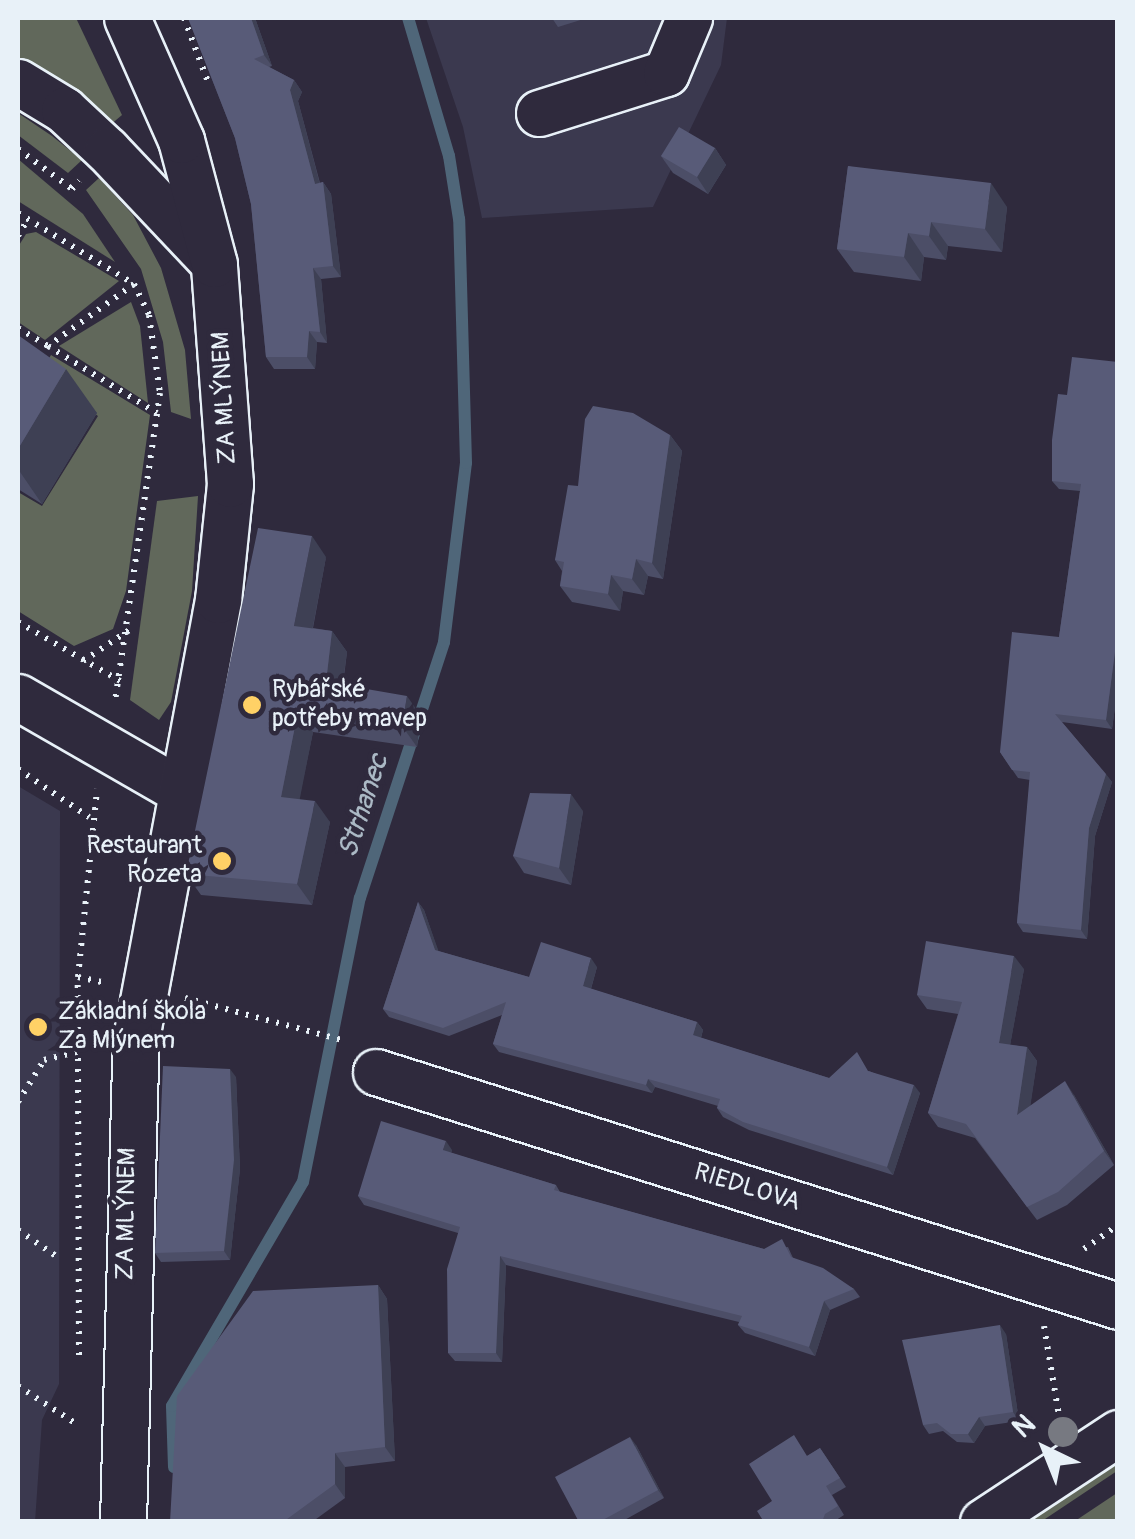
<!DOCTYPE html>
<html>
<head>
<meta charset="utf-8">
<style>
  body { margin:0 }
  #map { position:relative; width:1135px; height:1539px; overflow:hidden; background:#2f2a3d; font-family:Pangolin,sans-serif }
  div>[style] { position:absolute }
  .built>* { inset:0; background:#3b394f }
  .green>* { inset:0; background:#61685b }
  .stream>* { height:12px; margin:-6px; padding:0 6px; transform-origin:6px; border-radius:6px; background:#4f6679 }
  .path>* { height:6px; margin-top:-3px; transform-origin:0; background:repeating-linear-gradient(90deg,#e8f1f8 0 2.5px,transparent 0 10.5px) }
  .roads { filter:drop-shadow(2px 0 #e8f1f8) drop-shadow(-2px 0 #e8f1f8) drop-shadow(0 2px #e8f1f8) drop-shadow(0 -2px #e8f1f8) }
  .minor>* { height:45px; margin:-22.5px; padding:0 22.5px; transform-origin:22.5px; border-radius:22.5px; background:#2f2a3d }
  .trees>* { width:30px; height:30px; margin:-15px; border-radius:50%; background:#777981 }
  .wall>* { inset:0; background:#4c4e67 }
  .shaded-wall>* { inset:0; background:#3e4054 }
  .building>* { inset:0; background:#585b78 }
  .dots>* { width:28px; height:28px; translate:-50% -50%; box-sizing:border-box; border:5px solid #2f2a3d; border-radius:50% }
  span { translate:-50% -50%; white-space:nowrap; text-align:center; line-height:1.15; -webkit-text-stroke:9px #2f2a3d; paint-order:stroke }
  .street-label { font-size:25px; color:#e8f1f8 }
  .poi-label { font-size:25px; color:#e8f1f8 }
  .left { translate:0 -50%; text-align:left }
  .right { translate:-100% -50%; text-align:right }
  .water-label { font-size:28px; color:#abb9c5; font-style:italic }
  .frame { position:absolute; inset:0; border:20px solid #e8f1f8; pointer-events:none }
  .north { position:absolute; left:995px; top:1399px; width:100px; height:100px; -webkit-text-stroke:8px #2f2a3d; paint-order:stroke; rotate:317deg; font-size:28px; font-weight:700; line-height:40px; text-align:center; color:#e8f1f8 }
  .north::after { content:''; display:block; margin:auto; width:35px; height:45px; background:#e8f1f8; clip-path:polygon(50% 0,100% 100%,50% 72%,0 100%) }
</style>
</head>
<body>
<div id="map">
  <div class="built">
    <div style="clip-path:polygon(426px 18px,727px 18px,721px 65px,653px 207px,482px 218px,463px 127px)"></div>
    <div style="clip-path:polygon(18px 786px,60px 811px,59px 1384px,42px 1420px,35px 1522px,18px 1521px)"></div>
  </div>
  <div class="green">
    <div style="clip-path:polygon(18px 18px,76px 18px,122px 115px,109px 126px,18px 58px)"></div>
    <div style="clip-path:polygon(18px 113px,52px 136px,82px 160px,68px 173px,18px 135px)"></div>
    <div style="clip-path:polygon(18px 159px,83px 214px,115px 262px,18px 201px)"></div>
    <div style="clip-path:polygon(99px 178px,133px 215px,161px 268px,185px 350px,191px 419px,171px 412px,163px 342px,141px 269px,86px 190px)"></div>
    <div style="clip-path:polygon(36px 232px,119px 281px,45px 340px,18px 322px,18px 247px,26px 234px)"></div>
    <div style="clip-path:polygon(131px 302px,140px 326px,148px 403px,59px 346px)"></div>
    <div style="clip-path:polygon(51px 355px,150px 415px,126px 591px,113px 629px,74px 646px,18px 611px,18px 492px,42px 506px,98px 416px,40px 374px)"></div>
    <div style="clip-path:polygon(198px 496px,192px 591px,171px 702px,159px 720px,130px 700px,157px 501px)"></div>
    <div style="clip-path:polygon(1117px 1459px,1117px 1471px,1042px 1521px,1024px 1522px)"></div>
    <div style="clip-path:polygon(1117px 1493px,1117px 1521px,1074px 1521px,1075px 1521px)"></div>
  </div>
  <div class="stream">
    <div style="left:174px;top:1467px;width:61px;rotate:-91.9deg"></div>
    <div style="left:172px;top:1406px;width:259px;rotate:-59.7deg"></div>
    <div style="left:303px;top:1182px;width:290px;rotate:-78.7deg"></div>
    <div style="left:360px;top:898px;width:269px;rotate:-71.8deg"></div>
    <div style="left:444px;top:642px;width:180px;rotate:-83deg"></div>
    <div style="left:466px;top:463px;width:244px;rotate:-91.6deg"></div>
    <div style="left:459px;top:219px;width:64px;rotate:-99deg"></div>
    <div style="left:449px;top:156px;width:144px;rotate:-106.5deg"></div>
  </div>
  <div class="path">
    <div style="left:184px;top:18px;width:68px;rotate:69.4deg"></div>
    <div style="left:18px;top:149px;width:67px;rotate:36.5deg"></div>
    <div style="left:72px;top:189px;width:11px;rotate:-49deg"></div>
    <div style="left:18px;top:213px;width:136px;rotate:31.5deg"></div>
    <div style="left:134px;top:284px;width:34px;rotate:64deg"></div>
    <div style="left:149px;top:315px;width:79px;rotate:82deg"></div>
    <div style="left:160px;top:393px;width:313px;rotate:98.3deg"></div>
    <div style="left:18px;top:236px;width:20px;rotate:-60deg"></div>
    <div style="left:134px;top:284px;width:106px;rotate:144.2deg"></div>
    <div style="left:48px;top:346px;width:128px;rotate:31.6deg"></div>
    <div style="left:18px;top:328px;width:35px;rotate:31deg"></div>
    <div style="left:48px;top:346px;width:15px;rotate:118deg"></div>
    <div style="left:18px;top:622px;width:118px;rotate:30deg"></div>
    <div style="left:83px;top:661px;width:58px;rotate:-33.7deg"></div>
    <div style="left:18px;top:769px;width:86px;rotate:34.1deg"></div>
    <div style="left:78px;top:977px;width:24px;rotate:12deg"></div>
    <div style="left:185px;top:998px;width:167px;rotate:15deg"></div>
    <div style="left:18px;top:1102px;width:49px;rotate:-58.2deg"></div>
    <div style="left:44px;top:1060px;width:37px;rotate:-14deg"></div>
    <div style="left:18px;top:1230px;width:50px;rotate:34.3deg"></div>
    <div style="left:1084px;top:1249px;width:42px;rotate:-35.2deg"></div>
    <div style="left:1044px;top:1326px;width:97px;rotate:80.5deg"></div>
    <div style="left:79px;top:1355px;width:378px;rotate:-90.2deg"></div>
    <div style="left:78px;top:977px;width:189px;rotate:-84.2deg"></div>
    <div style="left:18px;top:1386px;width:72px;rotate:33deg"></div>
  </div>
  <div class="roads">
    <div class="minor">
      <div style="left:18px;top:82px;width:54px;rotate:31.3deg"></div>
      <div style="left:64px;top:110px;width:59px;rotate:42.9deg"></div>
      <div style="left:107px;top:150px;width:150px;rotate:46.6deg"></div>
      <div style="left:539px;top:113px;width:133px;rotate:-17.5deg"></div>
      <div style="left:666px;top:73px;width:60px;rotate:-67.3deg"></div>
      <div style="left:18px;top:697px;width:190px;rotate:29.9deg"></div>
      <div style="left:376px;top:1072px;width:778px;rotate:17.5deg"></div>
      <div style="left:123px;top:1522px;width:484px;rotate:-88.5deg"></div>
      <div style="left:136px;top:1038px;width:446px;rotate:-79.4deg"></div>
      <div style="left:218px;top:600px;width:117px;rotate:-84.1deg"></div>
      <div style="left:230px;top:484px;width:221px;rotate:-94.2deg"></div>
      <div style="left:214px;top:264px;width:128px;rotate:-104.9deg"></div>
      <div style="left:181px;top:140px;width:133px;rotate:-113.9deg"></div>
      <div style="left:983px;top:1522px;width:162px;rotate:-33.4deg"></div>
    </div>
  </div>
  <div class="trees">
    <div style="left:1063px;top:1432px"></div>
  </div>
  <div class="wall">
    <div style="clip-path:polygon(188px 18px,255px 18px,272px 66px,269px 67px,294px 80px,302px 92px,298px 101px,320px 183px,323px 182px,331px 194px,341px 277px,321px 279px,327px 343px,317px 342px,315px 369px,274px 369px,266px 357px,251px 204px,235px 138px)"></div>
    <div style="clip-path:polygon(552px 18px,587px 18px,558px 27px)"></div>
    <div style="clip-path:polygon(715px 148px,726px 165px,708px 194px,673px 173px,661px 156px)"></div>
    <div style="clip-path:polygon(848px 166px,1007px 207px,1002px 252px,948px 246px,946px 260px,924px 257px,921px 281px,854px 272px,837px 249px)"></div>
    <div style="clip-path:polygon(18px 335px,97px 413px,42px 504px,18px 489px)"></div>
    <div style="clip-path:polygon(1118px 362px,1118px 685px,1112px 729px,1062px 722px,1112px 782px,1095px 836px,1087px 939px,1023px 932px,1017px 923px,1030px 780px,1018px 778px,1000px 752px,1059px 637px,1080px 491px,1059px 489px,1052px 481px,1067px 395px)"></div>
    <div style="clip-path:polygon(670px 435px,682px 451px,663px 579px,648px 576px,644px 595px,623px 591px,620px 611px,572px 602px,560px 586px,562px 571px,555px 560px,578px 486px)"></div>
    <div style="clip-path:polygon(326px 557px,313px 628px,332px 631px,347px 652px,343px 685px,421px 716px,417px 747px,313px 732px,299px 799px,330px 822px,312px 905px,201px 895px,186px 874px)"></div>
    <div style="clip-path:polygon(583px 811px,571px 885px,524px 873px,513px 856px)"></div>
    <div style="clip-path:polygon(418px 902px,424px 910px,438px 951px,529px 977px,597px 967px,591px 989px,697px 1022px,703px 1030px,701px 1038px,829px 1078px,869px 1071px,920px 1093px,893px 1175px,749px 1130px,723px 1117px,717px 1108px,718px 1106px,655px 1087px,652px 1093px,499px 1052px,493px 1044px,502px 1015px,449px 1036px,389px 1017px,383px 1009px)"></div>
    <div style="clip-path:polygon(1024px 969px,1010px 1045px,1027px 1047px,1037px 1061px,1030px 1106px,1074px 1095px,1114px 1165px,1067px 1205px,1037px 1220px,975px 1138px,938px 1127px,928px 1113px,958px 1014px,927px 1009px,917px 995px)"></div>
    <div style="clip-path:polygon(236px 1077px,240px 1169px,230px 1260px,161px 1262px,155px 1253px)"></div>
    <div style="clip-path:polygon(452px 1150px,451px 1153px,556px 1185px,560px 1192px,764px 1249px,788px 1247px,793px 1258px,854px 1289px,860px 1297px,830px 1310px,815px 1356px,745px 1333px,738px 1325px,739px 1322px,506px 1265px,502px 1362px,455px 1361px,448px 1353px,458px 1233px,364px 1205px,358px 1196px)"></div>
    <div style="clip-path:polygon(378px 1285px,387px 1299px,395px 1461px,345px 1467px,345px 1498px,312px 1522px,170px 1522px)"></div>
    <div style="clip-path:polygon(1006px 1334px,1019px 1421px,985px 1426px,974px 1443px,957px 1442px,943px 1431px,929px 1434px,923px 1425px)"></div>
    <div style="clip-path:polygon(636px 1445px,664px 1498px,621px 1522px,579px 1522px)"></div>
    <div style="clip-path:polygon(820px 1448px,846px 1487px,832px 1495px,844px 1515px,833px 1522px,764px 1522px,772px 1501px,807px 1456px)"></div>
  </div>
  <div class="shaded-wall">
    <div style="clip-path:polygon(251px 18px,255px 18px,272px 66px,264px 55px)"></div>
    <div style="clip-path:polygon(294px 80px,302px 92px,298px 101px,323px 196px,315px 184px,290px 90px)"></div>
    <div style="clip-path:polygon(715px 148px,726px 165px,708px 194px,697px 177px)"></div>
    <div style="clip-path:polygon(323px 182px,331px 194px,341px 277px,333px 266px)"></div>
    <div style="clip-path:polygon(991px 183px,1007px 207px,1002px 252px,985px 229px)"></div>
    <div style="clip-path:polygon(931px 222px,948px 246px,946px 260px,929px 236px)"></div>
    <div style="clip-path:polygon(908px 233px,924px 257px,921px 281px,904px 257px)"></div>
    <div style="clip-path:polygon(313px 268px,321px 279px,327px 343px,320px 332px)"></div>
    <div style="clip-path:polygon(309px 331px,317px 342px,315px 369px,307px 357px)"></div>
    <div style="clip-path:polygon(66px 369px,97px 413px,42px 504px,18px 469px,18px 449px)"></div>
    <div style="clip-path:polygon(670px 435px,682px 451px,663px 579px,652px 563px)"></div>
    <div style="clip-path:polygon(312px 536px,326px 557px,309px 647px,294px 626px)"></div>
    <div style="clip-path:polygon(636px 559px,648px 576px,644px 595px,632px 579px)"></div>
    <div style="clip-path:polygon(611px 575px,623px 591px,620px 611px,608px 594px)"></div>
    <div style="clip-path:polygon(1118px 629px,1118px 685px,1112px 729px,1106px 720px)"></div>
    <div style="clip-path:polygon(332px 631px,347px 652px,340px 703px,326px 682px)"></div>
    <div style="clip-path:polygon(407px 696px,421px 716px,417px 747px,402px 726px)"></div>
    <div style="clip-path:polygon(298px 711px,313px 732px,296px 818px,281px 797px)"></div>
    <div style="clip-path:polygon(1106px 774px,1112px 782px,1095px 836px,1087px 939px,1081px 930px,1089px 828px)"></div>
    <div style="clip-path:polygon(571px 794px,583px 811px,571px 885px,559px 868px)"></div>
    <div style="clip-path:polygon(315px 801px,330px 822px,312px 905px,297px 884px)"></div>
    <div style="clip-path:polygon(418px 902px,424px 910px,441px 958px,435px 950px)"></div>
    <div style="clip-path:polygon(1014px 956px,1024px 969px,1008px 1057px,999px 1043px)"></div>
    <div style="clip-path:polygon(591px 958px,597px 967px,589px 995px,583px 986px)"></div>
    <div style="clip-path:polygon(697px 1022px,703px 1030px,699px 1044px,693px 1035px)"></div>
    <div style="clip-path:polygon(1027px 1047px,1037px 1061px,1027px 1129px,1017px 1115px)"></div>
    <div style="clip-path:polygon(230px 1069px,236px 1077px,240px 1169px,230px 1260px,224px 1251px)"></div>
    <div style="clip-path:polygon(648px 1079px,655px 1087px,652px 1093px,646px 1085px)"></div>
    <div style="clip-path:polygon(1065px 1081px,1074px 1095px,1114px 1165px,1104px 1151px)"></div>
    <div style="clip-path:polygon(914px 1085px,920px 1093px,893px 1175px,887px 1167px)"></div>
    <div style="clip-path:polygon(446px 1141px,452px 1150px,449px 1159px,443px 1150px)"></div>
    <div style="clip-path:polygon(500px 1256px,506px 1265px,502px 1362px,496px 1353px)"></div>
    <div style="clip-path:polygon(378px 1285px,387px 1299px,395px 1461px,385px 1447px)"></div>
    <div style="clip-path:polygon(824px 1301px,830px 1310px,815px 1356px,809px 1347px)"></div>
    <div style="clip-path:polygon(1000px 1325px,1006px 1334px,1019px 1421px,1013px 1412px)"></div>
    <div style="clip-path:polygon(979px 1417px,985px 1426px,974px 1443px,968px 1434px)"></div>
    <div style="clip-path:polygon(630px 1437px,636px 1445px,664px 1498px,658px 1490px)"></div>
    <div style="clip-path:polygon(335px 1453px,345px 1467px,345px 1498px,335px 1484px)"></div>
  </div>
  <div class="building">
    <div style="clip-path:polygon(188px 18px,251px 18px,264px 55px,254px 59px,294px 80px,290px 90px,315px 184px,323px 182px,333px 266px,313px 268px,320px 332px,309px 331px,307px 357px,266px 357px,251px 204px,235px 138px)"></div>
    <div style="clip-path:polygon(679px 127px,715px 148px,697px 177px,661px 156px)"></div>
    <div style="clip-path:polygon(848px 166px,991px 183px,985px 229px,931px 222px,929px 236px,908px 233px,904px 257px,837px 249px)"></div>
    <div style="clip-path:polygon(18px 335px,66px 369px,18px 449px)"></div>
    <div style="clip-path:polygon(1072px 357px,1118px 362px,1118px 629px,1106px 720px,1055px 714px,1106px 774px,1089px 828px,1081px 930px,1017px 923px,1030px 772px,1012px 770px,1000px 752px,1012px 632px,1059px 637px,1081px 484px,1052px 481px,1052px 440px,1058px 394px,1067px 395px)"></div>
    <div style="clip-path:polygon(593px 406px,633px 413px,670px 435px,652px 563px,636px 559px,632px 579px,611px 575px,608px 594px,560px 586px,564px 562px,555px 560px,568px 485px,578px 486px,585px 419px)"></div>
    <div style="clip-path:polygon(258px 528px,312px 536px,294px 626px,332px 631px,326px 682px,407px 696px,402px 726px,298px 711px,281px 797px,315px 801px,297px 884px,186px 874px)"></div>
    <div style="clip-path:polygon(530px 793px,571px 794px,559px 868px,513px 856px)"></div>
    <div style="clip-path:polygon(418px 902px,435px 950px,529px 977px,541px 942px,591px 958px,583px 986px,697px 1022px,693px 1035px,829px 1078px,857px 1052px,868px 1071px,914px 1085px,887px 1167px,743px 1122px,717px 1108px,720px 1099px,648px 1079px,646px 1085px,493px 1044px,506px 1002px,443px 1028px,383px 1009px)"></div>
    <div style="clip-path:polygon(926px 941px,1014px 956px,999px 1043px,1027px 1047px,1017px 1115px,1065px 1081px,1104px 1151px,1058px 1192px,1027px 1207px,966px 1124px,928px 1113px,962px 1002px,917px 995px)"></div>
    <div style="clip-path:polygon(163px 1066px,230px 1069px,234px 1160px,224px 1251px,155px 1253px)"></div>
    <div style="clip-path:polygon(381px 1121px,446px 1141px,443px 1150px,556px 1185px,554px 1190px,764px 1249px,782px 1239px,791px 1257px,823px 1268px,854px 1289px,824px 1301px,809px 1347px,738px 1325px,742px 1316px,500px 1256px,496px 1353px,448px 1353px,447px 1269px,460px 1227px,358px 1196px)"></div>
    <div style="clip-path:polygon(378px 1285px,385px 1447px,335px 1453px,335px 1484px,283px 1522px,170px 1522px,177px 1396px,253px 1291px)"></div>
    <div style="clip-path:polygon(1000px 1325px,1013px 1412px,979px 1417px,968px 1434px,951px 1434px,937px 1423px,923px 1425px,902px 1340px)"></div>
    <div style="clip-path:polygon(794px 1435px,807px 1456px,820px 1448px,840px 1478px,826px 1486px,838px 1506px,825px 1514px,822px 1522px,764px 1522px,757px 1511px,772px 1501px,749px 1464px)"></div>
    <div style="clip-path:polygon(630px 1437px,658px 1490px,599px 1522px,579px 1522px,555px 1477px)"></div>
  </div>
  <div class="dots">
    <div style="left:252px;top:705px;background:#ffd166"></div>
    <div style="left:222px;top:861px;background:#ffd166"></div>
    <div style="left:38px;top:1027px;background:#ffd166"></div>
  </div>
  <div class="street-label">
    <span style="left:225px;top:398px;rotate:-93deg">ZA MLÝNEM</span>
    <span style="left:747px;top:1188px;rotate:17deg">RIEDLOVA</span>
    <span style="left:127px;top:1214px;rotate:-89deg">ZA MLÝNEM</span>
  </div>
  <div class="poi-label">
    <span class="left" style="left:272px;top:705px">Rybářské<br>potřeby mavep</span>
    <span class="right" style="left:202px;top:861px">Restaurant<br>Rozeta</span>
    <span class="left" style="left:58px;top:1027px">Základní škola<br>Za Mlýnem</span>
  </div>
  <div class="water-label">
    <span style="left:364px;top:806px;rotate:-72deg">Strhanec</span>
  </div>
  <div class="frame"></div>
  <div class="north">N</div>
</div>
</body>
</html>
